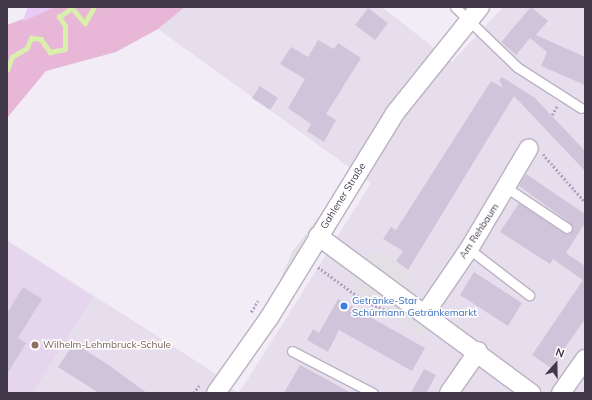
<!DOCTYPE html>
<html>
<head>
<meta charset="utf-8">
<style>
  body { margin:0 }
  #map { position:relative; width:592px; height:400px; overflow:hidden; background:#f1ecf5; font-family:Mulish,sans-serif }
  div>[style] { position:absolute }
  .residential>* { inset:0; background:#e7deed }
  .education>* { inset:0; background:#e5d6ee }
  .green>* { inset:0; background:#e8b6d7 }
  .sand>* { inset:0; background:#e9caf7 }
  .parking>* { inset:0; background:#e2e0e4 }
  .stream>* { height:4.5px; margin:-2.25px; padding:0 2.25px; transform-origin:2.25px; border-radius:2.25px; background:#daefab }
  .building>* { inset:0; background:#cfc4da }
  .path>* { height:2.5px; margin-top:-1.25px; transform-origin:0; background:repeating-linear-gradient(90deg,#b3a0c2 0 2px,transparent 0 4px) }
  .roads { filter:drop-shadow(1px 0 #bbb1c4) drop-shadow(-1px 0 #bbb1c4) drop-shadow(0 1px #bbb1c4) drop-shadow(0 -1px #bbb1c4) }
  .lane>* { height:9px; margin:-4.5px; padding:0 4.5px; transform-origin:4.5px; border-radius:4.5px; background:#fff }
  .street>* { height:18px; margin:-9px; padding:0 9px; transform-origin:9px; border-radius:9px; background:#fff }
  .dots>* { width:11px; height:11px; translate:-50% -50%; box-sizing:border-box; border:2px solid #fff; border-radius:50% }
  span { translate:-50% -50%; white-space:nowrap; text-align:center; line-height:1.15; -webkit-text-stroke:3px #fff; paint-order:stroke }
  .street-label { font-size:10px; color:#42394a }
  .shop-label { font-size:10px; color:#366cbe }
  .left { translate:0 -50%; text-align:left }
  .education-label { font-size:10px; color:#785e54 }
  .frame { position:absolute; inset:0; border:8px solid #42394a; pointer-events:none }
  .north { position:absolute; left:536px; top:344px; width:40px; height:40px; -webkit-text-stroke:3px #fff; paint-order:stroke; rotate:20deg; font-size:11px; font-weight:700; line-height:16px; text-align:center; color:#42394a }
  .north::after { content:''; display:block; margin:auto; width:14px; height:18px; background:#42394a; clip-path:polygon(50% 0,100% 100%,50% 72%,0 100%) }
</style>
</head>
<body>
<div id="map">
  <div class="residential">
    <div style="clip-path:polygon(185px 7px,382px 7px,452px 62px,503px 7px,585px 7px,585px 393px,239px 393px,371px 183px,158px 29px)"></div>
    <div style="clip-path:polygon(7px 240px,210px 370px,237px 393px,7px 393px)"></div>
  </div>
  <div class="education">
    <div style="clip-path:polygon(7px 241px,93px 297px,32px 393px,7px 393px)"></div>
  </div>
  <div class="green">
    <div style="clip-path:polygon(55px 7px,185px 7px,158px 29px,116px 52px,46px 71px,7px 118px,7px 25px)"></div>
  </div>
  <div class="sand">
    <div style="clip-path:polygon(28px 7px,55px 7px,22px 22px)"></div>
  </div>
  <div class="parking">
    <div style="clip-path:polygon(332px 199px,275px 292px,292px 252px)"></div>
    <div style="clip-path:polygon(382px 252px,414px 277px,413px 295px,362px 258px)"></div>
    <div style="clip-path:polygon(354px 270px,434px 328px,419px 336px,353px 288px)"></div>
  </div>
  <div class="stream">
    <div style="left:7px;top:70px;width:14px;rotate:-69deg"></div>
    <div style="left:12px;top:57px;width:17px;rotate:-31deg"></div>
    <div style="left:27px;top:48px;width:11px;rotate:-68deg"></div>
    <div style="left:31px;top:38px;width:10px;rotate:6deg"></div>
    <div style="left:41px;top:39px;width:16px;rotate:55deg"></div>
    <div style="left:50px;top:52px;width:15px;rotate:-11deg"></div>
    <div style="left:65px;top:49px;width:23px;rotate:-90deg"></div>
    <div style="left:65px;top:26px;width:11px;rotate:-124deg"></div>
    <div style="left:59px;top:17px;width:16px;rotate:-35deg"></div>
    <div style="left:72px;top:8px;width:20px;rotate:49deg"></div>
    <div style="left:85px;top:23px;width:18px;rotate:-61deg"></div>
  </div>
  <div class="building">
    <div style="clip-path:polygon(531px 7px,548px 21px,536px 35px,585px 57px,585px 85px,541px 66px,547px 52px,530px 38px,516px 55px,501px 42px)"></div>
    <div style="clip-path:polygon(368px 8px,388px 23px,375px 40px,355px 25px)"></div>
    <div style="clip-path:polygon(318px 40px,334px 49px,338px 43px,361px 58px,326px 114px,336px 120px,324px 142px,307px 131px,311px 124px,288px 108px,305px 79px,280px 64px,291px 47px,308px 57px)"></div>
    <div style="clip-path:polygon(502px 77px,535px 98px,585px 151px,585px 171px,514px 96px,408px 270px,396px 261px,403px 251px,383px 239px,391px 227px,396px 230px,491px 81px,503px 88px,499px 80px)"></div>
    <div style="clip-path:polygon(260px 86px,278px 98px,270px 110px,252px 98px)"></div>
    <div style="clip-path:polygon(526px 174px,585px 214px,585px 223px,566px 253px,585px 266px,585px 319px,551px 368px,532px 355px,583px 280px,553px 259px,550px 264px,500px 232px,519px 203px,564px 233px,572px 231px,570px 223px,519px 186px)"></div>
    <div style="clip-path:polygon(474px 272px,522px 303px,508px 326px,460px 295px)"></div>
    <div style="clip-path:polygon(23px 287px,42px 299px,18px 338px,26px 343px,7px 374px,7px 313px)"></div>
    <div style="clip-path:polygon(338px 299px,425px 348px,412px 371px,339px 330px,328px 352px,307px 340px,313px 329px,319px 333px)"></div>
    <div style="clip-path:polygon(74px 343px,110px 366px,147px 393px,99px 393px,58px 367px)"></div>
    <div style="clip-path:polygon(300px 365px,315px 373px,351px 393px,284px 393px)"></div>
    <div style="clip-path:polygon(424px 369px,436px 375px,426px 393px,411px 393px)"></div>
  </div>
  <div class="path">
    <div style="left:552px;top:115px;width:10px;rotate:-61deg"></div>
    <div style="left:543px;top:154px;width:64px;rotate:48.8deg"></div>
    <div style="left:318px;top:267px;width:57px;rotate:36.5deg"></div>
    <div style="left:364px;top:301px;width:30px;rotate:23deg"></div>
    <div style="left:251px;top:312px;width:13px;rotate:-58deg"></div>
    <div style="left:193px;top:393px;width:11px;rotate:-49deg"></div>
  </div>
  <div class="roads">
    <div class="lane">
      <div style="left:455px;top:7px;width:86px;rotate:44.1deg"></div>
      <div style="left:517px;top:67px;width:76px;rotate:32.6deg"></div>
      <div style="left:507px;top:188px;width:72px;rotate:33.7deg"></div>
      <div style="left:469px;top:249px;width:76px;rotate:37.5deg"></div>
      <div style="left:292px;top:351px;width:91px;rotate:27.4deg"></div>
    </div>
    <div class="street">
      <div style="left:318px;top:236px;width:265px;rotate:36.4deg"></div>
      <div style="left:426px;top:312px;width:76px;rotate:-55.7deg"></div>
      <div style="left:469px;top:249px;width:117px;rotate:-59.3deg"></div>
      <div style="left:216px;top:393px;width:92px;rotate:-54.8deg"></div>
      <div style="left:269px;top:318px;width:241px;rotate:-58.4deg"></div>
      <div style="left:395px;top:113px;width:136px;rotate:-51.3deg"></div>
      <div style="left:449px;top:393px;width:51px;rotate:-55.4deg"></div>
      <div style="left:561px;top:393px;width:42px;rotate:-54.8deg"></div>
    </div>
  </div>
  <div class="dots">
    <div style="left:344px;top:306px;background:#3f7fe0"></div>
    <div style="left:35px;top:345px;background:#8d6e63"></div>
  </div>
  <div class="street-label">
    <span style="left:343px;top:196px;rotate:-58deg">Gahlener Straße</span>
    <span style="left:479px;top:231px;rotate:-57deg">Am Rehbaum</span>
  </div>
  <div class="shop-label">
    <span class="left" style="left:352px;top:306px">Getränke-Star<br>Schürmann Getränkemarkt</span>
  </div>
  <div class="education-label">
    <span class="left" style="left:43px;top:345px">Wilhelm-Lehmbruck-Schule</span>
  </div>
  <div class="frame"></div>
  <div class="north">N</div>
</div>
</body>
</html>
